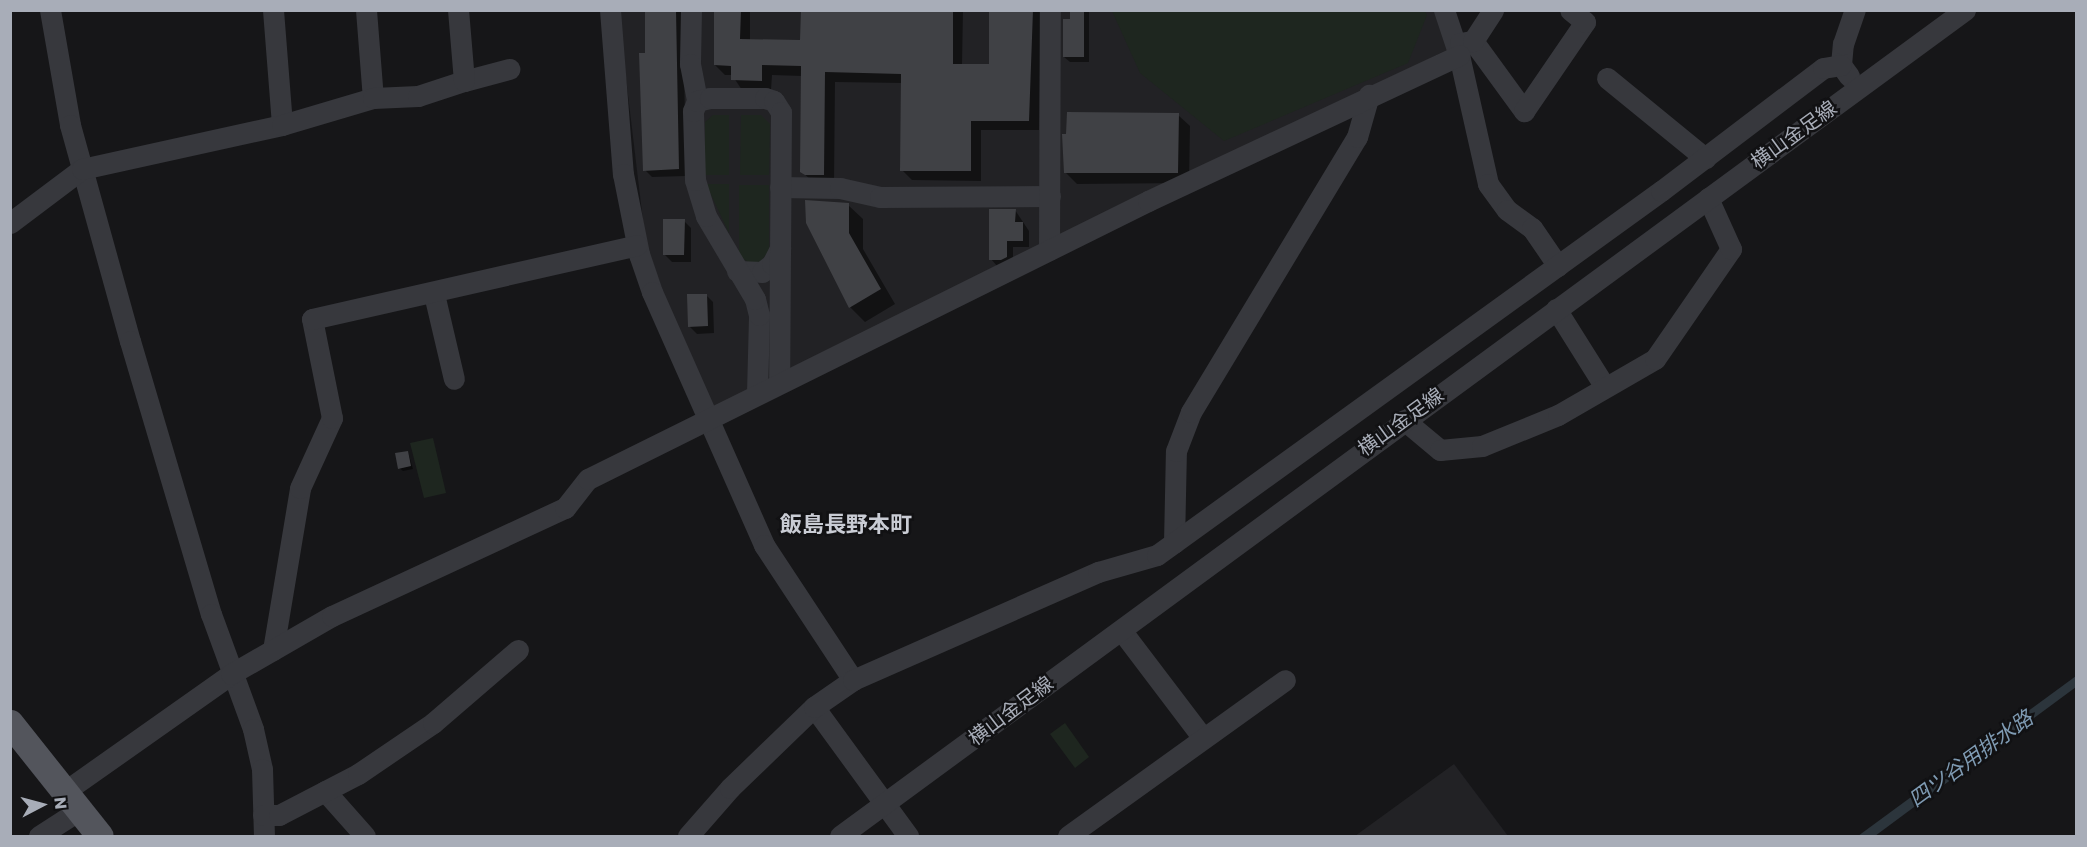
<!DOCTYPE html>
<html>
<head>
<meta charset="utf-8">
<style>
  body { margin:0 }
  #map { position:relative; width:2087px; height:847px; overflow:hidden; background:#161618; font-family:Poppins,"Noto Sans JP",sans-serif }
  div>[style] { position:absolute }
  .built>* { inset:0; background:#222225 }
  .green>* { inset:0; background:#1e261f }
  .water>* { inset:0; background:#2c353c }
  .shadow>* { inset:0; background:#0007 }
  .building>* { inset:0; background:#404145 }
  .minor>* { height:21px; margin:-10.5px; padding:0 10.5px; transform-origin:10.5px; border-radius:10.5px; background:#37383d }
  .major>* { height:27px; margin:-13.5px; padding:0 13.5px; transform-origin:13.5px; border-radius:13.5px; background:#53555c }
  span { translate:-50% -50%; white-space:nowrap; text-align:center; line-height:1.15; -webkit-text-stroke:5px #111113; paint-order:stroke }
  .street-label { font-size:20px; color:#a8adb8 }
  .water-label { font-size:21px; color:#7f9bb3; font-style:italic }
  .quarter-label { font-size:22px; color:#c9ccd4; font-weight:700 }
  .frame { position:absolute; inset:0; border:12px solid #a8adb8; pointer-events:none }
  .north { position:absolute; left:12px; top:775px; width:60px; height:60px; -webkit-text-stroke:4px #111113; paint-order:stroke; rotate:84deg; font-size:16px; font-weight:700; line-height:24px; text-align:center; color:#a8adb8 }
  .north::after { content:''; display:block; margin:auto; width:21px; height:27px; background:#a8adb8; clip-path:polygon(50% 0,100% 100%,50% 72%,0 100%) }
</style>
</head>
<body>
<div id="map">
  <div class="built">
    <div style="clip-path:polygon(1434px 10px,1449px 49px,708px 412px,646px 246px,618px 11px)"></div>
    <div style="clip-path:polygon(1454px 764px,1508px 836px,1355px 836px)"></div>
  </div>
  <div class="green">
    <div style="clip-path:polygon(1425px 11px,1427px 15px,1408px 63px,1224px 141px,1140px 73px,1112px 11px)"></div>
    <div style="clip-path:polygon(713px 115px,729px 115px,729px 175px,705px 175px,705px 122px)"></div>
    <div style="clip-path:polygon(741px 115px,761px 115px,770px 124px,769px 175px,740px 175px)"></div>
    <div style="clip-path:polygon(706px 184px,729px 184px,729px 233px)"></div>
    <div style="clip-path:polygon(739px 185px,769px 185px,769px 251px,759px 263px,750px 264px,739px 255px)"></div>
    <div style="clip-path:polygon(433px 438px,446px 493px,424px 498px,410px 443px)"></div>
    <div style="clip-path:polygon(1065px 723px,1089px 757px,1075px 768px,1050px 734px)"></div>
  </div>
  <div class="water">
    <div style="clip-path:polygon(2076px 676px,2076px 687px,1875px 836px,1858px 836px)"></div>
  </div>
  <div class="shadow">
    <div style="clip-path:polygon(646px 10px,683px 10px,686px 176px,652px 177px,645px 170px)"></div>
    <div style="clip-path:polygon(716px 10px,750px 10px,750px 41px,802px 42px,802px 10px,963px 10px,962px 65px,991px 65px,991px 10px,1041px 10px,1039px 130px,981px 130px,981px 181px,912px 180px,902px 170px,902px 83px,835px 82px,834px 184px,812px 181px,801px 171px,802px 76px,772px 75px,771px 90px,742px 90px,732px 75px,725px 75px,715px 65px)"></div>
    <div style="clip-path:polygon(1072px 10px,1089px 10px,1089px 62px,1070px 62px,1064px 57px)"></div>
    <div style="clip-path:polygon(1178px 115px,1190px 126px,1189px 183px,1077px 184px,1066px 173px)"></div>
    <div style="clip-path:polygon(848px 205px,863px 219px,863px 249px,895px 304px,865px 322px,850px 307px)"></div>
    <div style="clip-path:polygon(1015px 210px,1029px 231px,1029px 247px,1013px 247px,1013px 263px,997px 266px,991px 259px)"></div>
    <div style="clip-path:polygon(684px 221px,691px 228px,691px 262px,672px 262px,664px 254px)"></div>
    <div style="clip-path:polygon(706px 295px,713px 302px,714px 333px,697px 334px,689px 326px)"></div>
    <div style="clip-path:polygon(408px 452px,413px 469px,403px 471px,399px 468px)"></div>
  </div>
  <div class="building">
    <div style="clip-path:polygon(645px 10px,676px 10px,679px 169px,643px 171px,639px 53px,645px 53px)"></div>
    <div style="clip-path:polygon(714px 10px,741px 10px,740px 39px,800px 40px,801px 10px,953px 10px,953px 64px,989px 64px,989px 10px,1033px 10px,1029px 121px,971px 121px,971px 171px,900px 171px,901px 74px,825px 72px,824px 175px,805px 175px,800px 172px,801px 66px,762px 65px,762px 81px,731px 80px,731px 66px,714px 65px)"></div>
    <div style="clip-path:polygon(1070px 10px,1084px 10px,1084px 57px,1063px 57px,1063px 19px,1070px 19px)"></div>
    <div style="clip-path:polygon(1067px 112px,1179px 113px,1178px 173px,1064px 173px,1062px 134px,1066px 134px)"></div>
    <div style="clip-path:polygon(805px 200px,849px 203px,849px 233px,881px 289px,849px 308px,806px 223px)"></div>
    <div style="clip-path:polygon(989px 209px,1016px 209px,1015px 222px,1023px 222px,1023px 241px,1007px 241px,1007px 257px,1001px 260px,989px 260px)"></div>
    <div style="clip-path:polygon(663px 219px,685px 219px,684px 255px,663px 255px)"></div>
    <div style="clip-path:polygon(687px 294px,707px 294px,708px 326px,688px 327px)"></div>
    <div style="clip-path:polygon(408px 451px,411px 466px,398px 469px,395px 453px)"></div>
  </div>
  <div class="minor">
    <div style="left:50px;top:10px;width:117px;rotate:80.1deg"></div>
    <div style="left:70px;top:125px;width:224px;rotate:74.5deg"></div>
    <div style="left:130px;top:341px;width:285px;rotate:73.5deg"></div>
    <div style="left:211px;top:614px;width:122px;rotate:69.9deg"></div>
    <div style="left:253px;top:729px;width:41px;rotate:77.3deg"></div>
    <div style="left:262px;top:769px;width:67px;rotate:88.3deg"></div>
    <div style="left:273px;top:10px;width:115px;rotate:85.5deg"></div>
    <div style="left:366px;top:10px;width:88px;rotate:85.5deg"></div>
    <div style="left:610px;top:10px;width:165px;rotate:85.5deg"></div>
    <div style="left:623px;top:174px;width:82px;rotate:78.7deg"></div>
    <div style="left:639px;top:254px;width:40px;rotate:71.1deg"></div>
    <div style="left:652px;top:292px;width:277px;rotate:66.1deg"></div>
    <div style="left:764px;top:545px;width:162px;rotate:56.6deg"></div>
    <div style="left:691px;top:10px;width:54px;rotate:91.1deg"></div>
    <div style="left:690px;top:64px;width:38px;rotate:79deg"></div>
    <div style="left:1444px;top:10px;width:47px;rotate:71.6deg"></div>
    <div style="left:1459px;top:55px;width:132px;rotate:77.3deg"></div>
    <div style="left:1488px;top:184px;width:32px;rotate:54deg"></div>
    <div style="left:1507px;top:210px;width:31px;rotate:36deg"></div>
    <div style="left:1532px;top:228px;width:46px;rotate:55.6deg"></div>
    <div style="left:1473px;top:41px;width:87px;rotate:53.9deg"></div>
    <div style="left:1524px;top:111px;width:108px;rotate:-55.6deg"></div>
    <div style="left:1585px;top:22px;width:19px;rotate:-141deg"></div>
    <div style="left:1460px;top:43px;width:13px;rotate:-9deg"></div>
    <div style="left:1473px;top:41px;width:37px;rotate:-57deg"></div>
    <div style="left:1849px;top:76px;width:14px;rotate:-126deg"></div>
    <div style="left:1841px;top:65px;width:21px;rotate:-85deg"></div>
    <div style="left:1843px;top:44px;width:36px;rotate:-71deg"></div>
    <div style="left:1607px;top:78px;width:127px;rotate:39.2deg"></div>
    <div style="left:464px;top:81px;width:47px;rotate:-14.9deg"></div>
    <div style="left:780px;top:187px;width:60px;rotate:1deg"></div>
    <div style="left:840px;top:188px;width:41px;rotate:12.7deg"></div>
    <div style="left:880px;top:197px;width:170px;rotate:-0.3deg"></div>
    <div style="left:10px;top:223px;width:90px;rotate:-36.9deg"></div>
    <div style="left:82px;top:169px;width:205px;rotate:-12.4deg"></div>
    <div style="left:282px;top:125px;width:95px;rotate:-16.5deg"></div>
    <div style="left:373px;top:98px;width:45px;rotate:-2.5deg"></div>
    <div style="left:418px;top:96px;width:48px;rotate:-18.1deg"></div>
    <div style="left:464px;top:81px;width:71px;rotate:-94.8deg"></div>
    <div style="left:1049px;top:250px;width:240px;rotate:-89.8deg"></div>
    <div style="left:737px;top:271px;width:25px;rotate:2deg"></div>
    <div style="left:762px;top:272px;width:13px;rotate:-39deg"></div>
    <div style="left:772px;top:264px;width:18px;rotate:-63deg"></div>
    <div style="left:434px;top:294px;width:87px;rotate:76.8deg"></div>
    <div style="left:1556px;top:309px;width:92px;rotate:57.9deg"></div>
    <div style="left:757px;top:393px;width:78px;rotate:-88.5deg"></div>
    <div style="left:759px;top:315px;width:16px;rotate:-104deg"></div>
    <div style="left:755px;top:299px;width:96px;rotate:-120.6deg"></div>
    <div style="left:706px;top:216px;width:38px;rotate:-107deg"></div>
    <div style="left:695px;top:180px;width:69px;rotate:-91.7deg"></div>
    <div style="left:693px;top:111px;width:11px;rotate:-68deg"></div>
    <div style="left:697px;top:101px;width:13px;rotate:-13deg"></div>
    <div style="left:710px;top:98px;width:55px"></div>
    <div style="left:765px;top:98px;width:9px;rotate:18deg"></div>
    <div style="left:774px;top:101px;width:13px;rotate:58deg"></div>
    <div style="left:781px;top:112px;width:271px;rotate:90.4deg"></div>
    <div style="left:1404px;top:420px;width:47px;rotate:39.8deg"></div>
    <div style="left:1440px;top:450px;width:42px;rotate:-5.4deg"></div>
    <div style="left:1482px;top:446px;width:82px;rotate:-22.2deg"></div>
    <div style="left:1558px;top:415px;width:112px;rotate:-30deg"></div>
    <div style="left:1655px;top:359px;width:134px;rotate:-55.4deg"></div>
    <div style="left:1731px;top:249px;width:56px;rotate:-114.3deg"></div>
    <div style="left:1174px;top:543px;width:92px;rotate:-88.8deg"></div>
    <div style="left:1176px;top:451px;width:42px;rotate:-69deg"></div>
    <div style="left:1191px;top:412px;width:321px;rotate:-58.9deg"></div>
    <div style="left:1357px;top:137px;width:44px;rotate:-74.1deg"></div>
    <div style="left:1121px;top:630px;width:136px;rotate:52.8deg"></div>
    <div style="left:273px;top:650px;width:164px;rotate:-80.5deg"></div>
    <div style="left:300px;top:488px;width:77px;rotate:-65.4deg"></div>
    <div style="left:332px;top:418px;width:101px;rotate:-101.4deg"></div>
    <div style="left:312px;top:319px;width:333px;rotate:-12.8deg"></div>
    <div style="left:814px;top:707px;width:160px;rotate:53.9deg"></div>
    <div style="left:325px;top:791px;width:60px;rotate:48.4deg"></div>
    <div style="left:64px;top:792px;width:204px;rotate:-35.2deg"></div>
    <div style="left:231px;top:674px;width:116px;rotate:-29.9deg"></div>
    <div style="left:332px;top:616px;width:257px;rotate:-24.9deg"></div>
    <div style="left:565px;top:508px;width:37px;rotate:-52deg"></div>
    <div style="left:588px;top:479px;width:625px;rotate:-26.4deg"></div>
    <div style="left:1148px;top:201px;width:344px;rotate:-25.1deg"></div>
    <div style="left:263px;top:815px;width:16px"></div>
    <div style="left:279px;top:815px;width:89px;rotate:-27.4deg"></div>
    <div style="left:358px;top:774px;width:91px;rotate:-34.2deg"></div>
    <div style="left:433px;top:723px;width:112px;rotate:-40.7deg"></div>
    <div style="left:39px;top:836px;width:46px;rotate:-32.7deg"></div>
    <div style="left:688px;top:836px;width:64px;rotate:-48.8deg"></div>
    <div style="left:730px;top:788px;width:117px;rotate:-44deg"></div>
    <div style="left:814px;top:707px;width:47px;rotate:-34.7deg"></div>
    <div style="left:853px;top:680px;width:268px;rotate:-23.8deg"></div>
    <div style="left:1098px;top:572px;width:61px;rotate:-16.1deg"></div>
    <div style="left:1157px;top:555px;width:622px;rotate:-35.84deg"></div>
    <div style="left:1661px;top:191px;width:203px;rotate:-37.2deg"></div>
    <div style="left:1823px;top:68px;width:18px;rotate:-9deg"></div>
    <div style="left:840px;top:836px;width:1396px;rotate:-36.29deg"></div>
    <div style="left:1068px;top:836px;width:267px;rotate:-35.7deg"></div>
  </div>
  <div class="major">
    <div style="left:10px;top:723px;width:144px;rotate:51.5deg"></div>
  </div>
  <div class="street-label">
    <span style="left:1794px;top:135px;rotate:-36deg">横山金足線</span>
    <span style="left:1401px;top:422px;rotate:-36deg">横山金足線</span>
    <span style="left:1011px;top:711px;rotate:-37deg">横山金足線</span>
  </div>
  <div class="water-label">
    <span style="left:1971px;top:759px;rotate:-36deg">四ツ谷用排水路</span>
  </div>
  <div class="quarter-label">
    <span style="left:846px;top:525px">飯島長野本町</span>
  </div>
  <div class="frame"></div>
  <div class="north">N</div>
</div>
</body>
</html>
